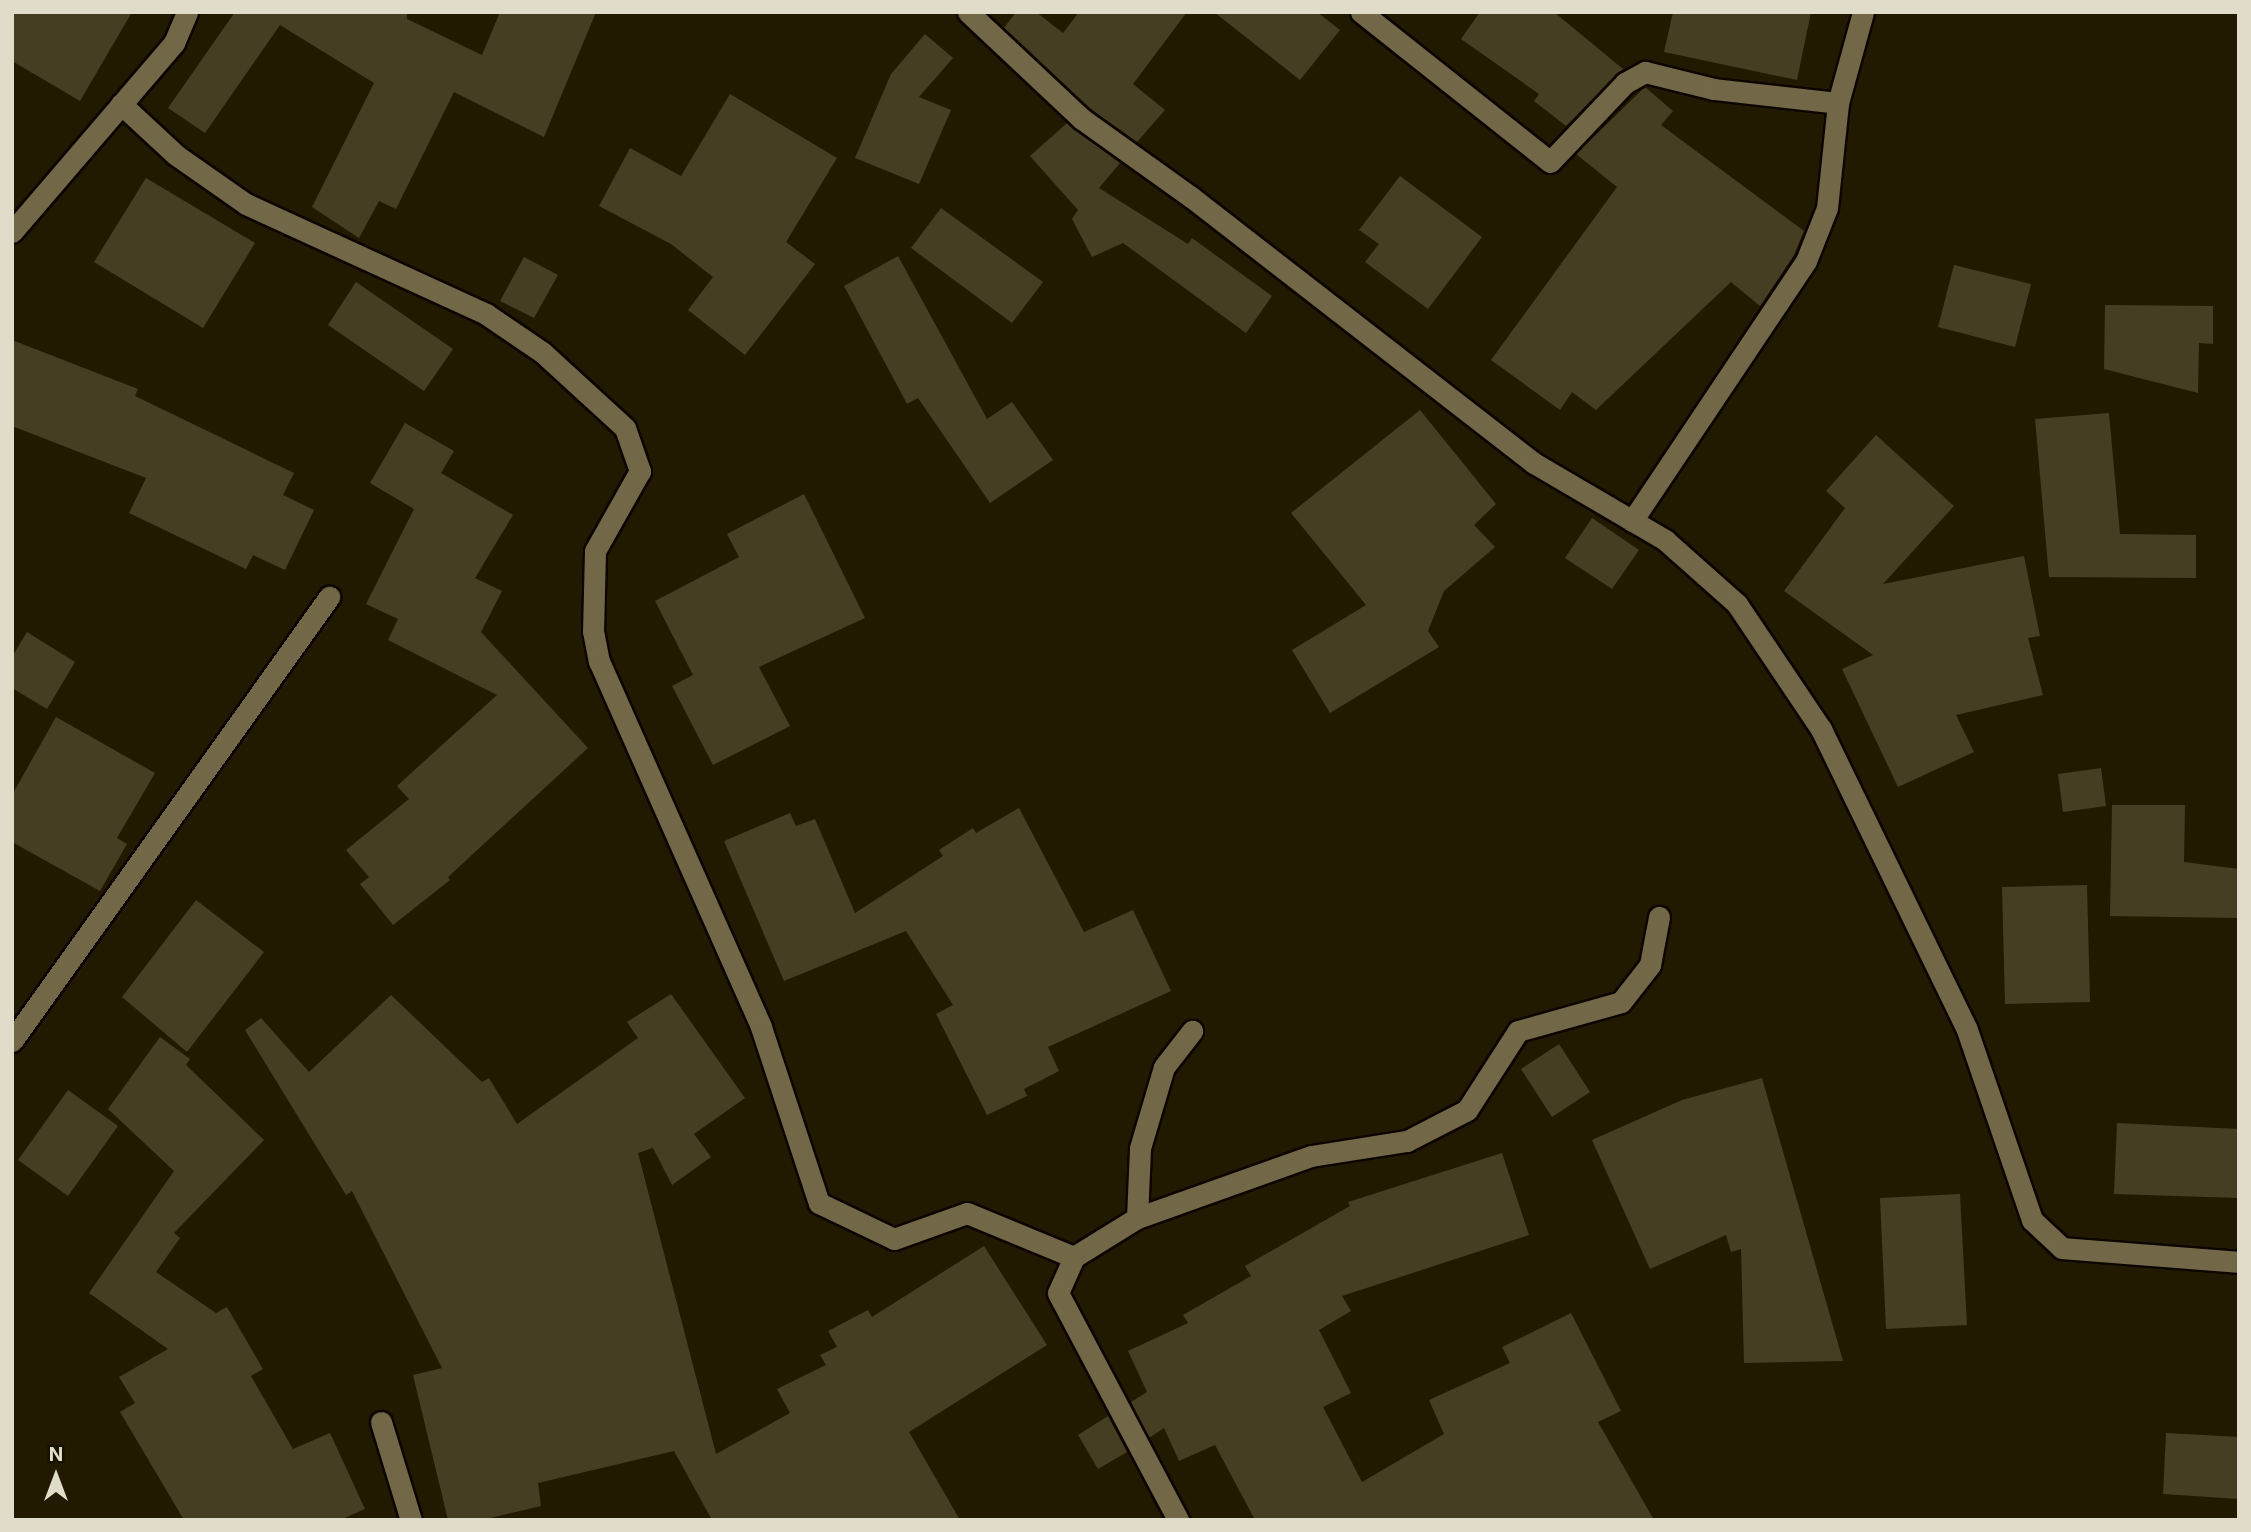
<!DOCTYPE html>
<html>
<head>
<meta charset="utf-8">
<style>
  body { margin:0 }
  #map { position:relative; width:2251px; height:1532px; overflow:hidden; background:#221a00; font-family:Inter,sans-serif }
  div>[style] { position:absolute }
  .building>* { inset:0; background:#463e22 }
  .roads { filter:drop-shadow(2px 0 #0c0500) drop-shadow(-2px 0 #0c0500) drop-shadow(0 2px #0c0500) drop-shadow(0 -2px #0c0500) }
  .street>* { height:21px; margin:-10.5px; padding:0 10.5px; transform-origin:10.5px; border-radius:10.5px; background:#726848 }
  span { translate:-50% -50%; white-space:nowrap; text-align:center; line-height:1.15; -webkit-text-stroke:7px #171100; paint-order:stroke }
  .frame { position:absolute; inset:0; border:14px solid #e1dcca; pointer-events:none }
  .north { position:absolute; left:21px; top:1441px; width:70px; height:70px; -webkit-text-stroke:5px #171100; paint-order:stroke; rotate:0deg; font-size:19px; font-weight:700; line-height:28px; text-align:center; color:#e1dcca }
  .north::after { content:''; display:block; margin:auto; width:24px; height:32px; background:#e1dcca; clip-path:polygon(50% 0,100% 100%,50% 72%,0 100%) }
</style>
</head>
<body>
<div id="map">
  <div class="building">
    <div style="clip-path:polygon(12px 12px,132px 12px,80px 101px,12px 61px)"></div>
    <div style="clip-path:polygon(235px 12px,407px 12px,407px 19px,482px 55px,500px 12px,596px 12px,544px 137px,454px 92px,396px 209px,379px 201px,359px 238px,312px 207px,374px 83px,280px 25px,205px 133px,168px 108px)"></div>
    <div style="clip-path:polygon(1016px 12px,1036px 12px,1063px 33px,1079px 12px,1187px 12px,1133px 84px,1165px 110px,1137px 142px,1090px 109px,1004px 28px)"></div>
    <div style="clip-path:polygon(1214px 12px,1317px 12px,1340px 30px,1300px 80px)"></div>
    <div style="clip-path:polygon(1480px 12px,1554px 12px,1623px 69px,1566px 126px,1534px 101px,1539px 94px,1461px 39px)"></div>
    <div style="clip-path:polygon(1673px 12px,1811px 12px,1797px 80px,1664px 52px)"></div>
    <div style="clip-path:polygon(925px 34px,953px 58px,919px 97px,951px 110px,919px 184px,855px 158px,891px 74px)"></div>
    <div style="clip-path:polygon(1645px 87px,1673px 111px,1661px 125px,1804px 231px,1794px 255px,1760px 306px,1731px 282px,1596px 410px,1572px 392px,1560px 410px,1491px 360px,1617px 187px,1576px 154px)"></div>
    <div style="clip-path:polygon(730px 94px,837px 158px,786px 242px,815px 264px,745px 355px,688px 310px,713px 277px,671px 244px,599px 206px,630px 148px,681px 176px)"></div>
    <div style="clip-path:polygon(1067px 123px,1120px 163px,1099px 188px,1188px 244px,1192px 238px,1272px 296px,1246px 333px,1123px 243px,1092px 257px,1072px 219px,1078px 210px,1030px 156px)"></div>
    <div style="clip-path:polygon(1400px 176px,1482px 237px,1428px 309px,1365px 262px,1379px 244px,1359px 230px)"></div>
    <div style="clip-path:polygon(146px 178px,255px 243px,203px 328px,94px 262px)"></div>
    <div style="clip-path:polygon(941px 208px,1043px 282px,1012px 323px,911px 248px)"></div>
    <div style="clip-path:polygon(898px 256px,987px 419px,1012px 402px,1053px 460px,990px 503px,918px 398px,907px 404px,844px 286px)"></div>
    <div style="clip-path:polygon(524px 257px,558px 275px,534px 318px,500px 301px)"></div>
    <div style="clip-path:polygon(1954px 265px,2031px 284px,2015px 347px,1938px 327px)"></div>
    <div style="clip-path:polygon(356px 282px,453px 349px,424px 391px,328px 325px)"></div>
    <div style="clip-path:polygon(2105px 305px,2213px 306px,2213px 344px,2199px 343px,2198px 393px,2104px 369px)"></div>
    <div style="clip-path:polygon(12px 340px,138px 389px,135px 396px,294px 473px,283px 495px,314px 510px,285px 570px,253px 555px,246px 569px,129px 513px,146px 478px,12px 426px)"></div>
    <div style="clip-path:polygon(1420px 410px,1496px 504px,1474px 525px,1495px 547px,1444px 591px,1428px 631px,1439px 647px,1330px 713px,1292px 650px,1366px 605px,1291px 513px)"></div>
    <div style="clip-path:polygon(2109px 413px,2120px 534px,2196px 535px,2196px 578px,2049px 577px,2035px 419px)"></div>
    <div style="clip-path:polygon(405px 423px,454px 451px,441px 473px,513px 515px,475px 578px,502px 591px,481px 632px,588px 748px,448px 877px,450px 880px,393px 925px,360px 884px,369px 877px,346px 850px,409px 799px,397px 786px,497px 695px,388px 640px,398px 619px,366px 604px,414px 509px,370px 483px)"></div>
    <div style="clip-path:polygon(1876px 435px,1954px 506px,1883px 584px,2024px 556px,2040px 636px,2028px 638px,2043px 695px,1956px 715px,1974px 752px,1898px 787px,1842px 669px,1873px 655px,1784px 591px,1845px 508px,1826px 491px)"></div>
    <div style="clip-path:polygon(804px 494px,865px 618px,759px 667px,790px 726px,713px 765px,672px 686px,693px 675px,655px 601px,739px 557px,727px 534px)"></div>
    <div style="clip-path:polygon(1592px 518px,1639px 550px,1612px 589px,1565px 558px)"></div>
    <div style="clip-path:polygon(27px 632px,75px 662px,47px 709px,12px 688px,12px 657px)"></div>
    <div style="clip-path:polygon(56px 717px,155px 773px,117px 838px,127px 844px,100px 891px,12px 842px,12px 795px)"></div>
    <div style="clip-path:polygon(2101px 768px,2106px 806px,2063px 812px,2058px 774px)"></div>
    <div style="clip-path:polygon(2112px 805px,2185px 805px,2184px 862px,2239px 869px,2239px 918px,2110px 916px)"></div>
    <div style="clip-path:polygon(1019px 808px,1084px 932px,1133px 910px,1171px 991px,1048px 1047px,1059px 1071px,1024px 1089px,1027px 1096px,987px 1115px,936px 1014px,953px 1005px,906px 931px,784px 981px,724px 841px,790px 813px,796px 826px,815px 819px,855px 913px,943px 856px,939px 850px,973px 828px,976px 833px)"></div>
    <div style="clip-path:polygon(2087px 885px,2090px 1002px,2005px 1004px,2002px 887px)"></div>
    <div style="clip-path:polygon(196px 900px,264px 952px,187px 1052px,122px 997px)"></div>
    <div style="clip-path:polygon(671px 994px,745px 1098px,694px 1134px,711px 1157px,672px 1185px,653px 1148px,638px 1153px,716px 1454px,790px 1413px,777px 1389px,826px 1365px,820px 1355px,837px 1347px,828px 1331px,868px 1310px,872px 1317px,984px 1246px,1047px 1345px,909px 1432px,960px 1520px,712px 1520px,674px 1451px,538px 1483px,541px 1506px,482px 1520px,448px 1520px,413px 1375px,442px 1368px,352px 1191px,346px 1195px,245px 1030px,261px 1018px,309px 1072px,391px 995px,482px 1082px,489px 1078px,517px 1124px,638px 1038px,627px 1022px)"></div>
    <div style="clip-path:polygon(160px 1037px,190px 1059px,186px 1065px,264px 1140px,174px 1233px,180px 1238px,156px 1272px,216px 1313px,227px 1307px,263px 1369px,251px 1376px,293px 1449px,330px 1433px,365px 1509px,340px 1520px,184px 1520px,120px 1412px,135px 1403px,119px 1377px,168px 1349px,89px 1293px,174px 1171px,108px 1109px)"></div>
    <div style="clip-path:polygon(1559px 1044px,1590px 1092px,1552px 1117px,1521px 1069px)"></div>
    <div style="clip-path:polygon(1762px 1078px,1843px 1361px,1744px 1363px,1741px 1249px,1731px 1252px,1726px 1235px,1650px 1269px,1592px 1140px,1682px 1100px)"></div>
    <div style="clip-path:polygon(68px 1090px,118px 1126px,68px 1196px,18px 1160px)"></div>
    <div style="clip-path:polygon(2117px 1123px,2239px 1129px,2239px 1198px,2114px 1194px)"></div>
    <div style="clip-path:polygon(1502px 1153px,1529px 1235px,1342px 1296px,1351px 1311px,1319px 1330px,1351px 1393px,1323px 1407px,1362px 1482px,1444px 1434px,1429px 1400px,1510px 1363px,1502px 1347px,1571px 1313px,1621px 1411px,1598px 1422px,1654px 1520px,1255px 1520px,1215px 1445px,1179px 1461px,1164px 1428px,1149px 1438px,1131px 1402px,1147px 1392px,1128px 1351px,1188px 1323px,1183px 1315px,1251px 1276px,1245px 1266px,1350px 1206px,1348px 1202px)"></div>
    <div style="clip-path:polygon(1960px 1194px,1967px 1325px,1886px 1329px,1880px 1198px)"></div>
    <div style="clip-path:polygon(1108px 1416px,1127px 1452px,1098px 1469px,1078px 1435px)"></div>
    <div style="clip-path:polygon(2166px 1433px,2239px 1437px,2239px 1499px,2163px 1494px)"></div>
  </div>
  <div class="roads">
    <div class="street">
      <div style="left:968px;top:12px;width:156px;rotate:43.2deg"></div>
      <div style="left:1082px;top:119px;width:134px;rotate:35.6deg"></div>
      <div style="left:1191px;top:197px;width:434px;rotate:37.8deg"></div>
      <div style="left:1534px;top:463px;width:152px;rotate:30.4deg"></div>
      <div style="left:1665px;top:540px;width:96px;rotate:41.6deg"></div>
      <div style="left:1737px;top:604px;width:151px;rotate:56.1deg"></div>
      <div style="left:1821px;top:729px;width:331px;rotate:64.1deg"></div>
      <div style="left:1966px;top:1027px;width:204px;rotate:71.1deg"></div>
      <div style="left:2032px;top:1220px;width:41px;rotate:43deg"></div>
      <div style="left:2062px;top:1248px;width:178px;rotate:4.5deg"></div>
      <div style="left:1361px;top:12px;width:241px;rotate:38.4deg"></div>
      <div style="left:1550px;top:162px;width:109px;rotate:-46.5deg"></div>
      <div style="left:1625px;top:83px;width:23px;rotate:-29deg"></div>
      <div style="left:1645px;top:72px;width:71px;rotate:13.8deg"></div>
      <div style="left:1714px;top:89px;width:125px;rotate:6.4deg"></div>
      <div style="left:121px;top:104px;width:75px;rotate:42.8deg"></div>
      <div style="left:176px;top:155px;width:85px;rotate:35deg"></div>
      <div style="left:246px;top:204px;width:264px;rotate:24.6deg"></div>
      <div style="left:486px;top:314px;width:68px;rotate:34.2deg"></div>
      <div style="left:542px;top:352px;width:113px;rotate:42.5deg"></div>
      <div style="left:625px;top:428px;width:46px;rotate:70.8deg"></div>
      <div style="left:640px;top:471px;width:92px;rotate:119.4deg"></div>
      <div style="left:595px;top:551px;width:80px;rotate:91.4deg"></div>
      <div style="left:593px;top:631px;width:31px;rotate:79deg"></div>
      <div style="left:599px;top:661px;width:400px;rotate:66.1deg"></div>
      <div style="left:761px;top:1027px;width:185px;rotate:71.8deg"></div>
      <div style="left:819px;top:1203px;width:83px;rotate:25.6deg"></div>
      <div style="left:894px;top:1239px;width:77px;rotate:-19.6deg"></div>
      <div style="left:967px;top:1213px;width:116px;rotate:22.4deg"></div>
      <div style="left:1074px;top:1257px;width:74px;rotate:-31.8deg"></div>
      <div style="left:1137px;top:1218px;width:185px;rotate:-19.6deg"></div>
      <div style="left:1311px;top:1156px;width:97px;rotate:-8.9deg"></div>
      <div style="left:1407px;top:1141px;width:68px;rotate:-27.3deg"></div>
      <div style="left:1467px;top:1110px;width:94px;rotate:-57.2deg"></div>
      <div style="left:1518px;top:1031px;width:107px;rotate:-15.7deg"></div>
      <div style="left:1621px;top:1002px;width:47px;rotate:-51.9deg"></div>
      <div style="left:1650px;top:965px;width:49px;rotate:-79.4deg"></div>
      <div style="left:12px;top:232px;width:249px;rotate:-49.4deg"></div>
      <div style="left:174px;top:43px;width:34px;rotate:-67deg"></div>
      <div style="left:1632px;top:521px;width:313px;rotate:-56.2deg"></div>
      <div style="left:1806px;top:261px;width:57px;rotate:-68.4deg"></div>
      <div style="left:1827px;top:208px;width:106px;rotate:-84deg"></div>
      <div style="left:1838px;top:103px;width:94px;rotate:-74.6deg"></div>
      <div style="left:12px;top:1041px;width:546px;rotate:-54.47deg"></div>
      <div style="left:1137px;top:1218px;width:70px;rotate:-87.5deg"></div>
      <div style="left:1140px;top:1148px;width:84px;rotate:-73.5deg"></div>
      <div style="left:1164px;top:1067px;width:46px;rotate:-52.1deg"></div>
      <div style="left:1074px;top:1257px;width:39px;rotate:114deg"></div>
      <div style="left:1058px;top:1293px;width:257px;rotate:62.1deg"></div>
      <div style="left:381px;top:1422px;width:102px;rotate:73deg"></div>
    </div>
  </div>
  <div class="frame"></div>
  <div class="north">N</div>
</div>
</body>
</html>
